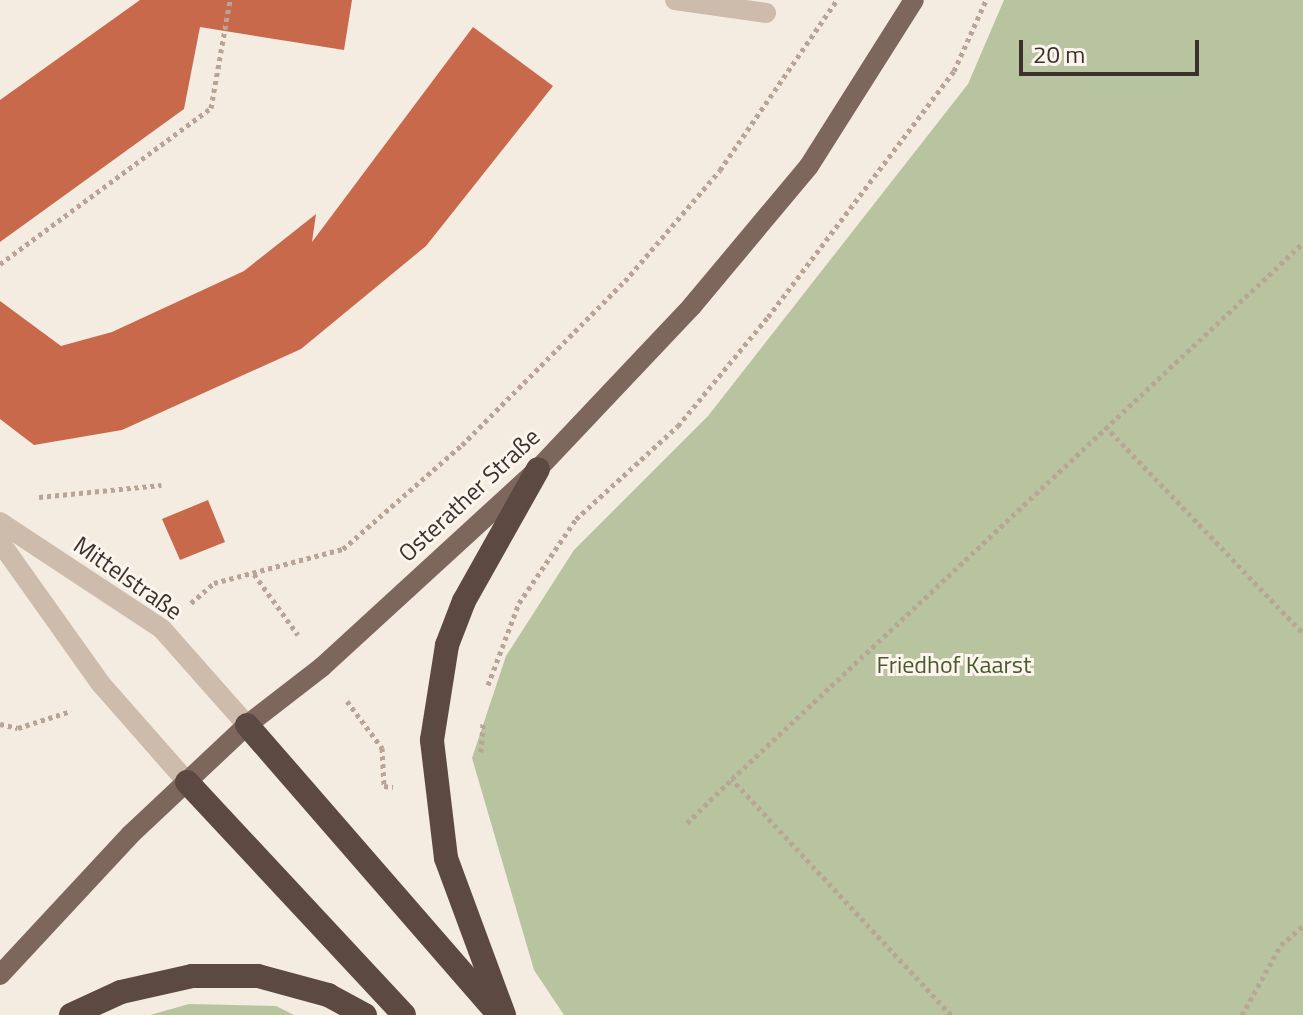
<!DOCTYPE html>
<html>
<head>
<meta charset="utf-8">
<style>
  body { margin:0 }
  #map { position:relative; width:1303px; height:1015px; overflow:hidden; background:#f4ebe1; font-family:"Titillium Web",sans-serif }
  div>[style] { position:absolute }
  .green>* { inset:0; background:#b8c4a0 }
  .building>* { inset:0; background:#c8694b }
  .path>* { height:5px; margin-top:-2.5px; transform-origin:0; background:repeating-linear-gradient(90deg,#b9a596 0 4px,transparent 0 8px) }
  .minor>* { height:20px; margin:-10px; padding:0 10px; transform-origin:10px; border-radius:10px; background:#cdbbac }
  .major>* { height:20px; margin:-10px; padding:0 10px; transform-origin:10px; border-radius:10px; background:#7d675c }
  .highway>* { height:24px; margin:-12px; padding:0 12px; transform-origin:12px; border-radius:12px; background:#5c4a42 }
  span { translate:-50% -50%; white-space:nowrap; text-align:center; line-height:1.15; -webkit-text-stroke:6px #fbf5ee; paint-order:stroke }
  .street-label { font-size:24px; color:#3b302b }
  .park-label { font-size:24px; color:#4a5a2e }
  .scale { position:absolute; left:1019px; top:40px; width:180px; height:36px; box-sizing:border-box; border:4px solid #3b302b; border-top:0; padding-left:10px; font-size:24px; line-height:28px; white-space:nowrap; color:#3b302b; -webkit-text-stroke:6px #fbf5ee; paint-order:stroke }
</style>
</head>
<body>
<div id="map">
  <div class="green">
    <div style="clip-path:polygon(1004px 0,1303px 0,1303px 1015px,564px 1015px,534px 970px,472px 758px,506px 656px,574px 550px,708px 416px,968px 84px)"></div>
    <div style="clip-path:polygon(189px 1004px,276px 1006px,294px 1015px,150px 1015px)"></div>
  </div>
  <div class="building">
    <div style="clip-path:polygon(140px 0,352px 0,344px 50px,200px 27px,184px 109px,0 242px,0 100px)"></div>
    <div style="clip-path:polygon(473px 27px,553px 86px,426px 246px,301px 349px,122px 430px,34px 445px,0 419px,0 301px,61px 346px,112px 332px,244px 271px,316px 214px,312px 242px)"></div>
    <div style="clip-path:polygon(208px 500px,225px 542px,180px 560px,162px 519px)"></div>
  </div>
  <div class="path">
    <div style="left:0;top:264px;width:262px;rotate:-36.5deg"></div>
    <div style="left:211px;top:108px;width:110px;rotate:-80deg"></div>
    <div style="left:1105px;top:426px;width:286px;rotate:46.3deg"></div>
    <div style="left:39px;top:497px;width:123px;rotate:-5.6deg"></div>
    <div style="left:254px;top:574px;width:75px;rotate:54.2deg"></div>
    <div style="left:191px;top:603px;width:30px;rotate:-41deg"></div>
    <div style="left:214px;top:583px;width:133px;rotate:-14.8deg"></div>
    <div style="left:343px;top:549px;width:158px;rotate:-41.2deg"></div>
    <div style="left:462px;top:445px;width:231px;rotate:-45.2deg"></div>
    <div style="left:625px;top:281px;width:146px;rotate:-49.4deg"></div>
    <div style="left:720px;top:170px;width:206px;rotate:-55.5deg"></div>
    <div style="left:488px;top:685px;width:88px;rotate:-69.3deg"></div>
    <div style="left:519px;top:603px;width:102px;rotate:-55.8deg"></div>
    <div style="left:576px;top:519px;width:138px;rotate:-42.4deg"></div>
    <div style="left:678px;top:426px;width:141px;rotate:-50.5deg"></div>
    <div style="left:768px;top:317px;width:308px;rotate:-52.9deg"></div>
    <div style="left:954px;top:71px;width:78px;rotate:-65.7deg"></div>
    <div style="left:347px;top:701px;width:59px;rotate:53.3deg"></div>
    <div style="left:382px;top:748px;width:38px;rotate:87deg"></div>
    <div style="left:384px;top:786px;width:9px;rotate:6deg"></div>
    <div style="left:0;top:724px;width:18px;rotate:13deg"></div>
    <div style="left:18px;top:728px;width:56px;rotate:-17.8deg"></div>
    <div style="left:481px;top:752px;width:30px;rotate:-86deg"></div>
    <div style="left:687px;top:823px;width:63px;rotate:-44.4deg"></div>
    <div style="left:951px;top:1015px;width:322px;rotate:-132.9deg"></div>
    <div style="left:732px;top:779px;width:783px;rotate:-43.19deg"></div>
    <div style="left:1242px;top:1015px;width:80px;rotate:-60.9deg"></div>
    <div style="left:1281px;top:945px;width:29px;rotate:-41deg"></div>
  </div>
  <div class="minor">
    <div style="left:675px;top:0;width:92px;rotate:8.1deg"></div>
    <div style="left:0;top:522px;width:194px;rotate:33.4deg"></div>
    <div style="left:162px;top:629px;width:128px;rotate:48.5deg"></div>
    <div style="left:0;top:542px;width:174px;rotate:54.6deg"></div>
    <div style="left:101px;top:684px;width:130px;rotate:48.7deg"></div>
  </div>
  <div class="major">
    <div style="left:0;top:975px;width:191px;rotate:-47.1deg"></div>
    <div style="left:130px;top:835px;width:161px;rotate:-43.2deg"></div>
    <div style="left:247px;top:725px;width:95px;rotate:-37.7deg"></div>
    <div style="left:322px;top:667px;width:293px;rotate:-42.5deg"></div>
    <div style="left:538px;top:469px;width:224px;rotate:-46.6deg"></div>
    <div style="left:692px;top:306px;width:182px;rotate:-50.1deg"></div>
    <div style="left:809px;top:166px;width:196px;rotate:-57.7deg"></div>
  </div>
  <div class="highway">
    <div style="left:247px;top:725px;width:378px;rotate:49deg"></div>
    <div style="left:187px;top:782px;width:318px;rotate:47deg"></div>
    <div style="left:71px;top:1015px;width:55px;rotate:-24.7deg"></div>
    <div style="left:121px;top:992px;width:73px;rotate:-12.7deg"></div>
    <div style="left:192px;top:976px;width:66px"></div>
    <div style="left:258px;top:976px;width:73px;rotate:15.2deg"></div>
    <div style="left:328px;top:995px;width:42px;rotate:28.4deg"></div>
    <div style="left:504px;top:1015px;width:167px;rotate:-110.3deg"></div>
    <div style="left:446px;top:858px;width:119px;rotate:-96.8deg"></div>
    <div style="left:432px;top:740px;width:96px;rotate:-81deg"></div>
    <div style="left:447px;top:645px;width:47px;rotate:-68.9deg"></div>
    <div style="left:464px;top:601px;width:151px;rotate:-60.7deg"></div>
  </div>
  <div class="street-label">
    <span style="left:469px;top:495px;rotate:-43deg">Osterather Straße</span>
    <span style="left:128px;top:578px;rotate:35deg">Mittelstraße</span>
  </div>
  <div class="park-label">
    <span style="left:954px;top:665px">Friedhof Kaarst</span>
  </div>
  <div class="scale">20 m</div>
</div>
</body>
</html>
